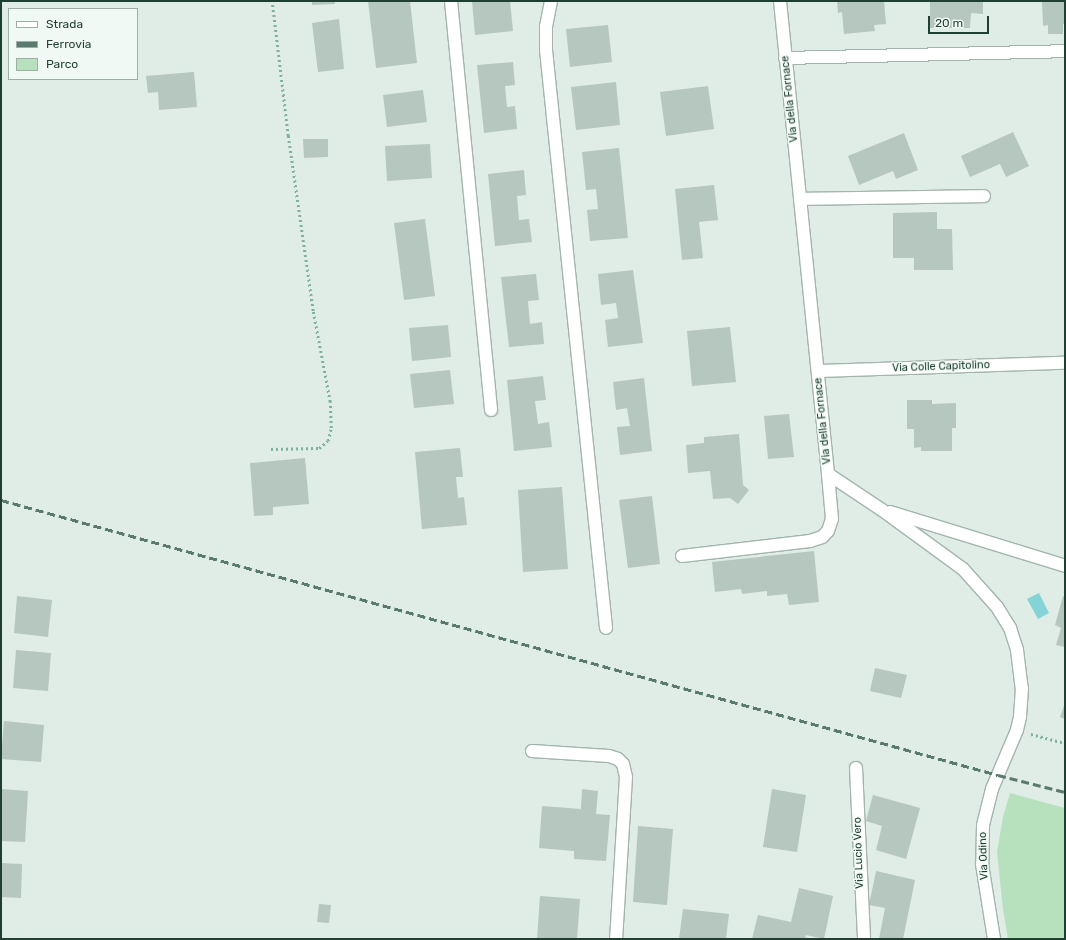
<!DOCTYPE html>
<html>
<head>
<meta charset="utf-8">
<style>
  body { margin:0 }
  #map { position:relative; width:1066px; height:940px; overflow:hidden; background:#e0ece6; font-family:Rubik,sans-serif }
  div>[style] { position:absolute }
  .green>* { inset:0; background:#b7e0bd }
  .water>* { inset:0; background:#83d3d7 }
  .building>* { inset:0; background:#b5c7be }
  .path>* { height:2.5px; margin-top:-1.25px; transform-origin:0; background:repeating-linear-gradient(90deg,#7db39d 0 2px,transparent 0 5px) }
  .roads { filter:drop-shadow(1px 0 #a2b5ad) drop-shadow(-1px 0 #a2b5ad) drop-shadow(0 1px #a2b5ad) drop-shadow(0 -1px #a2b5ad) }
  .street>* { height:12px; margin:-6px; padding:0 6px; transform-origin:6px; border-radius:6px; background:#fff }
  .rail>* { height:3px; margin-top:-1.5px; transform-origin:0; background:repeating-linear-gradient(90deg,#597a6e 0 8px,transparent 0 12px) }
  span { translate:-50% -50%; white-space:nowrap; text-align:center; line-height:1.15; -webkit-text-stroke:3px #f1f9f4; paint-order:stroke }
  .street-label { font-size:11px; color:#1f3f33 }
  .frame { position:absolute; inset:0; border:2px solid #1f3f33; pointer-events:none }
  .legend { position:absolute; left:8px; top:8px; width:130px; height:72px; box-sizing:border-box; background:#f1f9f4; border:1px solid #9dafa7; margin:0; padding:5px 7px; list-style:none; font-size:12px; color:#1f3f33 }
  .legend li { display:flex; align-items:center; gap:8px; height:20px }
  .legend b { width:20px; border:1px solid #9dafa7 }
  .scale { position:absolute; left:928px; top:16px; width:61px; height:18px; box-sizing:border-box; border:2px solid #1f3f33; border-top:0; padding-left:5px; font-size:12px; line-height:14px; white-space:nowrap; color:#1f3f33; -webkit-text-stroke:3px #f1f9f4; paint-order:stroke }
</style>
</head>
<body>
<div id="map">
  <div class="green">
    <div style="clip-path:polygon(1010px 793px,1065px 808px,1065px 939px,1008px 939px,1003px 909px,997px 852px,1003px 817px)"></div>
  </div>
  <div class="water">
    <div style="clip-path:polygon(1039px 593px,1049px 613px,1038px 619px,1027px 599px)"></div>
  </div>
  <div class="building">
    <div style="clip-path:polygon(312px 1px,335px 1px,335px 4px,312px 5px)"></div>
    <div style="clip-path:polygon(368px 1px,410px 1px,417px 63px,376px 68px)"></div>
    <div style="clip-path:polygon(472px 1px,510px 1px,513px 31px,475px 35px)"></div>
    <div style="clip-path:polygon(837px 1px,884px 1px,886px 24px,874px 25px,875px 31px,844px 34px,842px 12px,838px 13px)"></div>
    <div style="clip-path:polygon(930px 1px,983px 1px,983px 14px,971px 13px,970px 28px,930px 28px)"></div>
    <div style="clip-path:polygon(1042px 1px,1065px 1px,1065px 24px,1063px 24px,1063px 34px,1048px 34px,1048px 25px,1043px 26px)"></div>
    <div style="clip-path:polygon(339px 19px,344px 69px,318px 72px,312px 23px)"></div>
    <div style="clip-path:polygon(608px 25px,612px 62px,570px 67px,566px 29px)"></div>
    <div style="clip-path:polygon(513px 62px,515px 85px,505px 86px,507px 107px,515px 106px,517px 129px,484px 133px,477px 65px)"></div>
    <div style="clip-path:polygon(194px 72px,197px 107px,159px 110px,158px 92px,148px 93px,146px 76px)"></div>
    <div style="clip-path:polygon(616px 82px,620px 125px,576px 130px,571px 87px)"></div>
    <div style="clip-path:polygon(708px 86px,714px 129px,666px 136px,660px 92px)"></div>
    <div style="clip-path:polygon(423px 90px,427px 122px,387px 127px,383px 95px)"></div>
    <div style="clip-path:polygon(1013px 132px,1029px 166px,1006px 177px,1000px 164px,970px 177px,961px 156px)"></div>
    <div style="clip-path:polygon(904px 133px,918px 170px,896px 179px,893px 171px,859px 185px,848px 156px)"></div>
    <div style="clip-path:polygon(303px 139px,328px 139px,328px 157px,304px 158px)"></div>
    <div style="clip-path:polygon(430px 144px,432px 178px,387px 181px,385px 146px)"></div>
    <div style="clip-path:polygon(619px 148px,628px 238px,590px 241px,587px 210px,598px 209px,596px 189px,586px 190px,582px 152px)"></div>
    <div style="clip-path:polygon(524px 170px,526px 195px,517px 196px,519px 220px,529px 219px,532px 242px,495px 246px,488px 174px)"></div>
    <div style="clip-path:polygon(714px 185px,718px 220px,699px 222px,703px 258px,682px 260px,675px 189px)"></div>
    <div style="clip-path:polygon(937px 212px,937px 229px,952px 229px,953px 270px,914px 270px,914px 258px,893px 258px,893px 213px)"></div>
    <div style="clip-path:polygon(425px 219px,435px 296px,404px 300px,394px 223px)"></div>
    <div style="clip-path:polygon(633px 270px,643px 343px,608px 347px,605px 320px,618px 318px,616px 303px,601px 305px,598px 274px)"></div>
    <div style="clip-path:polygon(536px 274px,539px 300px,528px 301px,530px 324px,542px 322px,544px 344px,509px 347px,501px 277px)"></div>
    <div style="clip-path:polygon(448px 325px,451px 357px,412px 361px,409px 328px)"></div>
    <div style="clip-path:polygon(730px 327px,736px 382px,692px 386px,687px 331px)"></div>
    <div style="clip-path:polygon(450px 370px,454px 404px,414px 408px,410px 374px)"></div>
    <div style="clip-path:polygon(543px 376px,546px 400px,535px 401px,538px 424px,549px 422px,552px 447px,514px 451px,507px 380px)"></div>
    <div style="clip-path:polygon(644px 378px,652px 451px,620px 455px,617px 427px,630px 426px,627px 408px,616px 410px,613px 382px)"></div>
    <div style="clip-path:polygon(907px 400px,932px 400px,932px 404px,956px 403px,956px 428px,952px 428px,952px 451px,921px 451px,921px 447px,914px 448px,914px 429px,907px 429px)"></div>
    <div style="clip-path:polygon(789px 414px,794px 457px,768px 459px,764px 416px)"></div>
    <div style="clip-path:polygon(739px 434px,743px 485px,749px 490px,738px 504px,730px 498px,713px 499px,710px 471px,688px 473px,686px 445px,704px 443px,704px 437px)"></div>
    <div style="clip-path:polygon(460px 448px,463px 477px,456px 477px,458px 498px,464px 497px,467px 525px,422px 529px,415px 452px)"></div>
    <div style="clip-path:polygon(305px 458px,309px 504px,273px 507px,273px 515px,254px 516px,250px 463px)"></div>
    <div style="clip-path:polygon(562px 487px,568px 569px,523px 572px,518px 490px)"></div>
    <div style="clip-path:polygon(652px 496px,660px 564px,628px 568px,619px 500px)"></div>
    <div style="clip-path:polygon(814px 551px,819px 602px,789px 605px,787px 594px,767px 596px,767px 591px,742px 594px,741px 589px,715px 592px,712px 562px)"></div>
    <div style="clip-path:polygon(17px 596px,52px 600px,48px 637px,14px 633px)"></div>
    <div style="clip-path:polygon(1063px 596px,1065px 597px,1065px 647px,1056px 645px,1061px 628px,1055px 625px)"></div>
    <div style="clip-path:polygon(16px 650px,51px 653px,48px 691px,13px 688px)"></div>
    <div style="clip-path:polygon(875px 668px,907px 675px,901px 698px,870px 691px)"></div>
    <div style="clip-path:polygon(1065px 703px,1065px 719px,1060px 717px)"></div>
    <div style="clip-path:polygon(4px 721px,44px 725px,41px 762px,1px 759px)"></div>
    <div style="clip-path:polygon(1px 789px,28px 791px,25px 842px,1px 841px)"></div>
    <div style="clip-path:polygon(582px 789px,598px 791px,596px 814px,610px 815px,606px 861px,574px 859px,574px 851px,539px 848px,542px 806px,581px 809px)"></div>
    <div style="clip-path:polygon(772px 789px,806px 795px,797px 852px,763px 847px)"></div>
    <div style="clip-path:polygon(873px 795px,920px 808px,906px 859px,876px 850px,882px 826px,866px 821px)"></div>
    <div style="clip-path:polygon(638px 826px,673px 829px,667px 905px,633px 902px)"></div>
    <div style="clip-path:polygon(1px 863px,22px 864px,21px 898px,1px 897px)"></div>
    <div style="clip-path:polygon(876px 871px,915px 880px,903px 939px,879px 939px,885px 908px,869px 905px)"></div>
    <div style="clip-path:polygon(799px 888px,833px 896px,824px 939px,806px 935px,805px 939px,752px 939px,758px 915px,791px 922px)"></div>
    <div style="clip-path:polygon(540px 896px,580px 899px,577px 939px,537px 939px)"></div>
    <div style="clip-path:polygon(319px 904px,331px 905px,329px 923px,317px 922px)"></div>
    <div style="clip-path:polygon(683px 909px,729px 914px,726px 939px,679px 939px)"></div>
  </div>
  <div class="path">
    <div style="left:271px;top:449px;width:48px;rotate:-1.2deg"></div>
    <div style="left:319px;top:448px;width:11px;rotate:-38deg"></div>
    <div style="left:328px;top:441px;width:13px;rotate:-77deg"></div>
    <div style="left:331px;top:428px;width:26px;rotate:-92deg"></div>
    <div style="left:330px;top:402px;width:93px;rotate:-100.6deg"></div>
    <div style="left:313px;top:311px;width:177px;rotate:-98.1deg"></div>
    <div style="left:288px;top:136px;width:136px;rotate:-96.8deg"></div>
    <div style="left:1031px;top:734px;width:35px;rotate:15deg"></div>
  </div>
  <div class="roads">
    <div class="street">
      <div style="left:451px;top:1px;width:411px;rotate:84.4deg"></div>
      <div style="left:551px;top:1px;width:25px;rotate:101deg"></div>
      <div style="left:546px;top:26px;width:24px;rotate:90deg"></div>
      <div style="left:546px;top:50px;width:581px;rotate:84.07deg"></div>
      <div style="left:780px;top:1px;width:475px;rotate:84.2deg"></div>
      <div style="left:828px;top:474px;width:65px;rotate:33.7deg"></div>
      <div style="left:882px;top:510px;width:100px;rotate:36.1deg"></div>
      <div style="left:963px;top:569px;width:51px;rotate:48.2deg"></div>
      <div style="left:997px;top:607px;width:25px;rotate:58deg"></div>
      <div style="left:1010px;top:628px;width:23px;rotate:72deg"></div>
      <div style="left:1017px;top:650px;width:38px;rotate:83deg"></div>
      <div style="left:1022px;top:688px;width:29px;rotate:94deg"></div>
      <div style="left:1020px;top:717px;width:13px;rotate:103deg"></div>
      <div style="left:1017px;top:730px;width:64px;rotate:113deg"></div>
      <div style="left:992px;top:789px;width:37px;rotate:104deg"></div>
      <div style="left:983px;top:825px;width:39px;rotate:91deg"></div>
      <div style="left:982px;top:864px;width:76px;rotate:80.9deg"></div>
      <div style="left:785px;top:58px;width:280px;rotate:-1.4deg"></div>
      <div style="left:800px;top:199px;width:184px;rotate:-0.9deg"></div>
      <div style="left:818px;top:371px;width:247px;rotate:-1.9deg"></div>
      <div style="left:890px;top:512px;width:183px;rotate:17.1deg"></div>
      <div style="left:682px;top:556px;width:129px;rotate:-6.7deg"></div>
      <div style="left:810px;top:541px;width:13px;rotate:-18deg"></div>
      <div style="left:822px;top:537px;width:8px;rotate:-45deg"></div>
      <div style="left:828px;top:531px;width:13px;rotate:-72deg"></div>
      <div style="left:832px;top:519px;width:45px;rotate:-95.1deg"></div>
      <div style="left:532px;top:751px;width:77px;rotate:3.7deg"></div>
      <div style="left:609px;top:756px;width:9px;rotate:18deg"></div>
      <div style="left:618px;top:759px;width:7px;rotate:45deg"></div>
      <div style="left:623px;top:764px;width:13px;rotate:77deg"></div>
      <div style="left:626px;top:777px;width:162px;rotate:93.5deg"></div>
      <div style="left:856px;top:768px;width:171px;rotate:87.3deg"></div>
    </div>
  </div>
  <div class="rail">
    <div style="left:1px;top:500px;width:1034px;rotate:15.42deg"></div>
    <div style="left:998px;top:775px;width:69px;rotate:14.2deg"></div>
  </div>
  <div class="street-label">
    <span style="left:790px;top:99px;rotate:-96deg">Via della Fornace</span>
    <span style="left:941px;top:367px;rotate:-2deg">Via Colle Capitolino</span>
    <span style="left:823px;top:421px;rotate:-96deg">Via della Fornace</span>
    <span style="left:859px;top:853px;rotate:-92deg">Via Lucio Vero</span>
    <span style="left:984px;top:856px;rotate:-92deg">Via Odino</span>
  </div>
  <div class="frame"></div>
  <ul class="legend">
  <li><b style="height:5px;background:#fff"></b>Strada</li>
  <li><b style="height:5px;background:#597a6e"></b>Ferrovia</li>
  <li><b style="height:11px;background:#b7e0bd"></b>Parco</li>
  </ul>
  <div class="scale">20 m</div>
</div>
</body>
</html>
